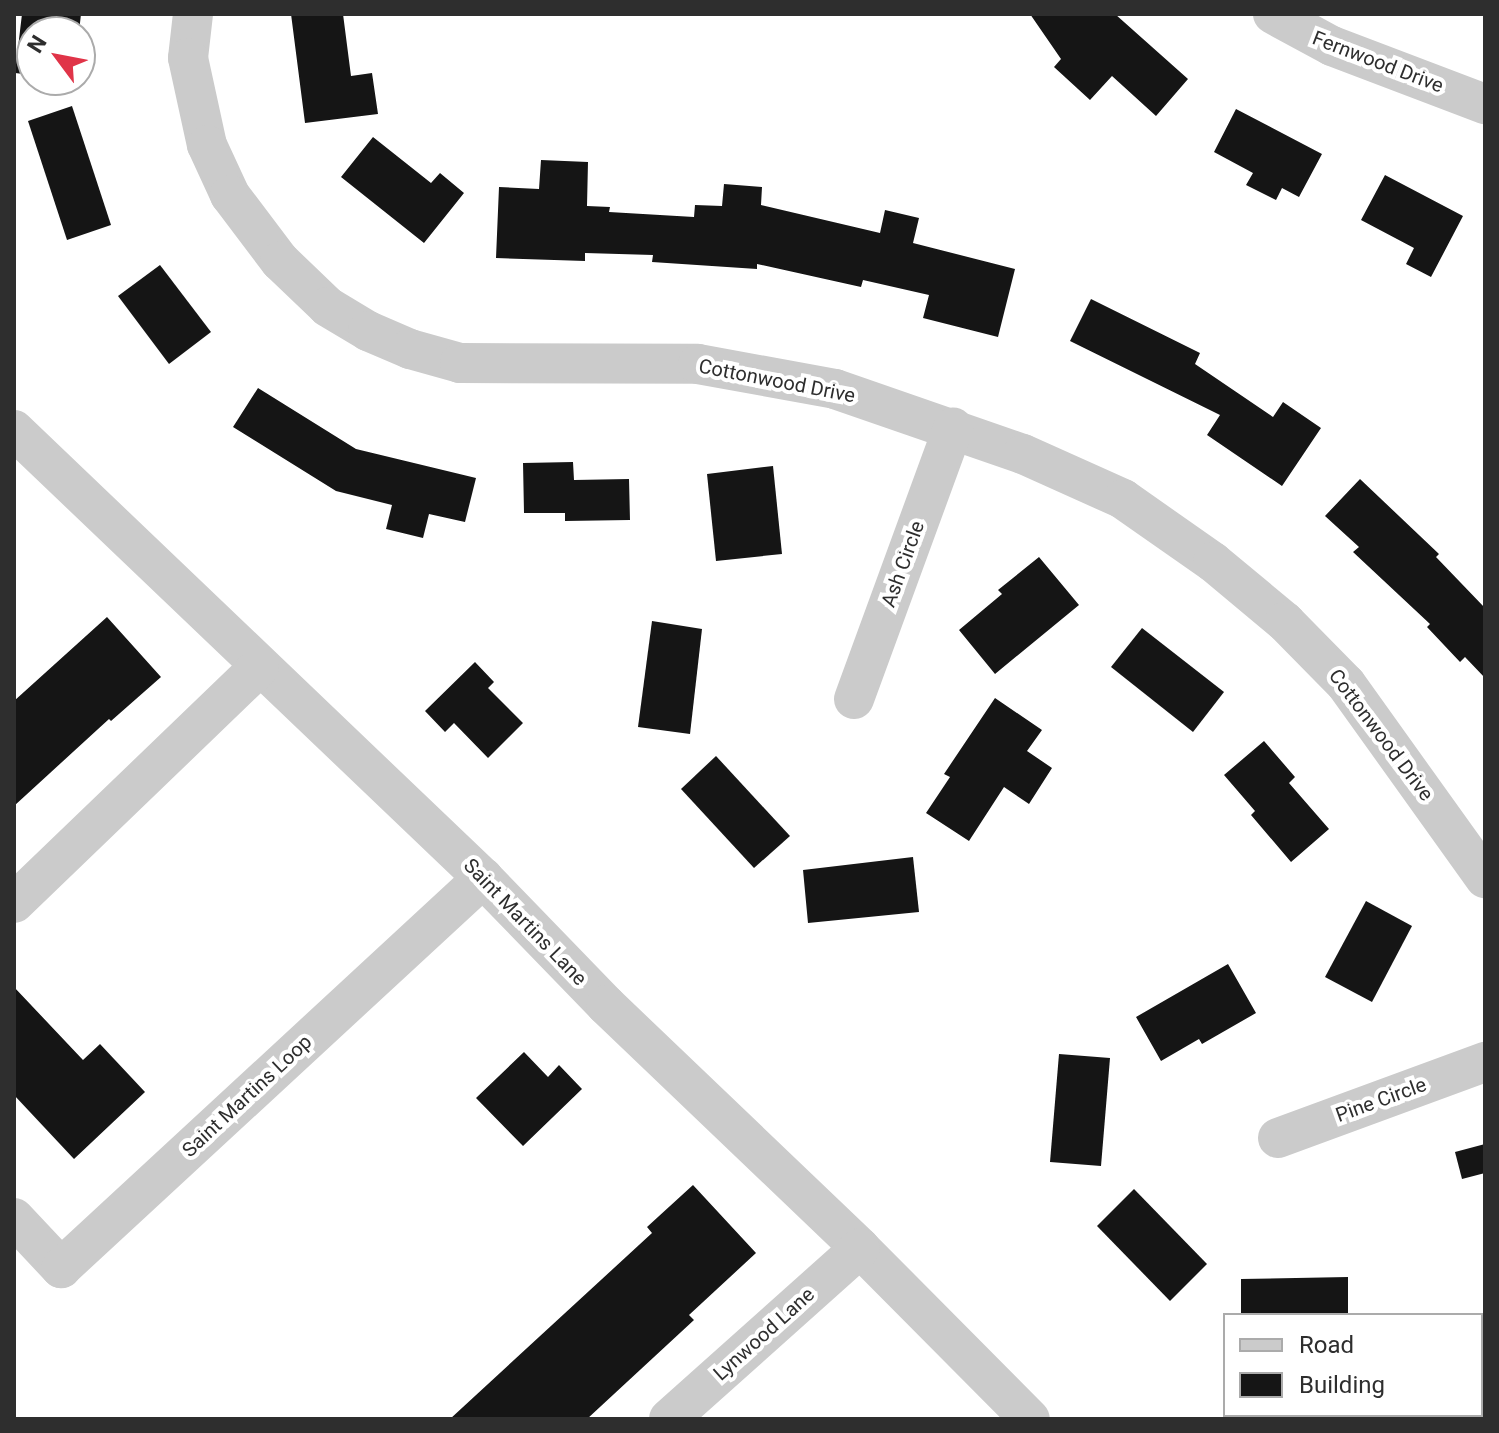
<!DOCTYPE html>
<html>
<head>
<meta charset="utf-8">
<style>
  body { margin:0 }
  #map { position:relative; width:1499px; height:1433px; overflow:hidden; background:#fff; font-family:Roboto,sans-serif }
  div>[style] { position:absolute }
  .building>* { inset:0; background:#151515 }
  .minor>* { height:40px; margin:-20px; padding:0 20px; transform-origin:20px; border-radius:20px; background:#cbcbcb }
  span { translate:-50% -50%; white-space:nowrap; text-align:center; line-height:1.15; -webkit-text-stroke:8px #fff; paint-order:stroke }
  .street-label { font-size:20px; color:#2e2e2e }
  .frame { position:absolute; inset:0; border:16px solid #2e2e2e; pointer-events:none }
  .legend { position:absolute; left:1223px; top:1313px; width:260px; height:104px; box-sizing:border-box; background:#fff; border:2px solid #ababab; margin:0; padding:10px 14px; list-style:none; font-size:24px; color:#2e2e2e }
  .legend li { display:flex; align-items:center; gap:16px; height:40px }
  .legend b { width:40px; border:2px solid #ababab }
  .north { position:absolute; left:16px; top:16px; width:80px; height:80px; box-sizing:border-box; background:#fff; border:2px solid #ababab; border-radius:50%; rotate:302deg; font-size:22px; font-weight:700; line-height:32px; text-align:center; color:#2e2e2e }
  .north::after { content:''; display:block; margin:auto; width:28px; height:36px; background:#e03448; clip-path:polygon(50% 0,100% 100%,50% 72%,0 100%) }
</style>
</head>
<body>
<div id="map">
  <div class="building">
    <div style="clip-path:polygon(22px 14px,81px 14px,79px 32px,32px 32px,32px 75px,15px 73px)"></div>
    <div style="clip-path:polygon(291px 14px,343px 14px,351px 76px,372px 73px,378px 114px,305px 123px)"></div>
    <div style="clip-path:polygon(1030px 14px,1115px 14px,1188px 79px,1156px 116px,1112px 76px,1090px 100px,1054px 67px,1061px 59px)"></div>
    <div style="clip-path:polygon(72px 106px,111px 225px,67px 240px,28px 121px)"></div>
    <div style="clip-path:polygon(1236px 109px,1322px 154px,1299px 197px,1282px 188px,1276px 200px,1246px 185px,1253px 173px,1214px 152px)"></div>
    <div style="clip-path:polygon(373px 137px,431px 183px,440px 173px,464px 193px,424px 243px,341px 177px)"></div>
    <div style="clip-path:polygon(541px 160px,588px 162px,587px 206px,610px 207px,609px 212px,694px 217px,695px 205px,722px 206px,724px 184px,762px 187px,761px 205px,880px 233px,885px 210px,919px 218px,913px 243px,1015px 269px,998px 337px,923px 318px,929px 295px,863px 280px,861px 287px,757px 264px,757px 269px,652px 262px,653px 255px,585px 253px,585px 261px,496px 258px,499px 187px,539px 189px)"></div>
    <div style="clip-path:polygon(1385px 175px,1463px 216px,1431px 277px,1406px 264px,1414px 248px,1361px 220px)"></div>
    <div style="clip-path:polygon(160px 265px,211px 332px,169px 364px,118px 296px)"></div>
    <div style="clip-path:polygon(1091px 299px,1200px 353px,1195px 364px,1273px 417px,1283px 402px,1321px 428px,1282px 486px,1207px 435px,1220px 415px,1070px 341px)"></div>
    <div style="clip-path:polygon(258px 388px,356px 449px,476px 478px,465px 522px,429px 514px,423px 538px,386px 529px,392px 505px,336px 491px,233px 427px)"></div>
    <div style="clip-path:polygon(573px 462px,574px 480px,629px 479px,630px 520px,565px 521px,565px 513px,524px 513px,523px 463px)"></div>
    <div style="clip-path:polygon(773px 466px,782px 554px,716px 561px,707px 474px)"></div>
    <div style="clip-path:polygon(1360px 479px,1439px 554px,1436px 557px,1485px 608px,1485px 678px,1465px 657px,1460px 662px,1427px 627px,1430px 624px,1353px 552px,1359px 547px,1325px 516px)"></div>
    <div style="clip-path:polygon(1039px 557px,1079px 605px,995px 674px,959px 630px,1002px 594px,998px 590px)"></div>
    <div style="clip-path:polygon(107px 617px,161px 677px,111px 721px,109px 719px,14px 806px,14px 701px)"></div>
    <div style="clip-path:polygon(652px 621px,702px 629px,690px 734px,638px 727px)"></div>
    <div style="clip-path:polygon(1142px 628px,1224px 692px,1193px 732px,1111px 667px)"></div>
    <div style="clip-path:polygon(475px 662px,494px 682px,488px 688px,523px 723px,488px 758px,454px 723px,445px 732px,425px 711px)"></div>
    <div style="clip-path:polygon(995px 698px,1042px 730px,1027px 751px,1052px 768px,1029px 804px,1004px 787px,969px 841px,926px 813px,950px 777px,944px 774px)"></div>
    <div style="clip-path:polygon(1264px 741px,1295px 777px,1289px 783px,1329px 829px,1291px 862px,1251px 815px,1255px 811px,1224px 775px)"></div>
    <div style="clip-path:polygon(716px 756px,790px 836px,754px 868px,681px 789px)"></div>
    <div style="clip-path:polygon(913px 857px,919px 912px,808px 923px,803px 870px)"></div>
    <div style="clip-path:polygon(1366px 901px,1412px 926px,1372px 1002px,1325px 977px)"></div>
    <div style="clip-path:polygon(1228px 964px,1256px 1013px,1202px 1044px,1199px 1039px,1161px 1061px,1136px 1017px)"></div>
    <div style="clip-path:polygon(14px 987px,83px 1060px,100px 1044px,145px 1092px,74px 1159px,14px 1095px)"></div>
    <div style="clip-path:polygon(524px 1052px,548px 1077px,559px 1065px,582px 1089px,523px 1146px,476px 1098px)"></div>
    <div style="clip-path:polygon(1059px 1054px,1110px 1058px,1101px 1166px,1050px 1162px)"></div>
    <div style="clip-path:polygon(1485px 1144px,1485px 1173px,1462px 1179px,1455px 1152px)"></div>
    <div style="clip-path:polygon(693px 1185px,756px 1253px,689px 1315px,694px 1320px,587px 1419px,450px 1419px,652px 1233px,647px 1227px)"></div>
    <div style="clip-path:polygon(1134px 1189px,1207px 1264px,1170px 1301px,1097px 1226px)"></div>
    <div style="clip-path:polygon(1348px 1277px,1348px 1315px,1241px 1315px,1241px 1279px)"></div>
  </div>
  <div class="minor">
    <div style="left:193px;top:14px;width:44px;rotate:96.5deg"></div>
    <div style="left:188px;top:58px;width:89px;rotate:77.7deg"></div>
    <div style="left:207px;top:145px;width:55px;rotate:65.3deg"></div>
    <div style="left:230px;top:195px;width:83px;rotate:52.9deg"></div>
    <div style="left:280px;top:261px;width:66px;rotate:43.8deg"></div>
    <div style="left:328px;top:307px;width:47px;rotate:31deg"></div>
    <div style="left:368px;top:331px;width:46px;rotate:23.2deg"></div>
    <div style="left:410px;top:349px;width:52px;rotate:15.6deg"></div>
    <div style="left:460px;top:363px;width:238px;rotate:0.2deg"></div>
    <div style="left:698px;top:364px;width:139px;rotate:10.3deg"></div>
    <div style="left:835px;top:389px;width:199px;rotate:19.1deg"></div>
    <div style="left:1023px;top:454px;width:110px;rotate:24.2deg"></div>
    <div style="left:1123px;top:499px;width:110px;rotate:35deg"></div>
    <div style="left:1213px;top:562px;width:94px;rotate:39.8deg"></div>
    <div style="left:1285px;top:622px;width:87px;rotate:45.5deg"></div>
    <div style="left:1346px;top:684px;width:239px;rotate:54.4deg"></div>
    <div style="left:1273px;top:14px;width:67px;rotate:28.5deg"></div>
    <div style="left:1332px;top:46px;width:164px;rotate:20.8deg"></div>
    <div style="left:14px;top:430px;width:649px;rotate:43.69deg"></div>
    <div style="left:483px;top:878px;width:177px;rotate:45.9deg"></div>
    <div style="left:606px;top:1005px;width:352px;rotate:43.7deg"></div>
    <div style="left:860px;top:1248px;width:241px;rotate:45.2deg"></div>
    <div style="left:854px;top:699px;width:289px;rotate:-69.9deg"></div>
    <div style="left:14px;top:903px;width:340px;rotate:-43.9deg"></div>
    <div style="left:1278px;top:1138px;width:221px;rotate:-20.2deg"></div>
    <div style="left:14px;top:1218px;width:69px;rotate:46.8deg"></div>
    <div style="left:61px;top:1268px;width:575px;rotate:-42.74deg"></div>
    <div style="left:669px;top:1419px;width:256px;rotate:-41.8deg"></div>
  </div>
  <div class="street-label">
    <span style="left:1378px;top:62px;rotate:21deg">Fernwood Drive</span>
    <span style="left:777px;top:381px;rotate:11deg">Cottonwood Drive</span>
    <span style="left:903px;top:564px;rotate:-70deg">Ash Circle</span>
    <span style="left:1381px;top:735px;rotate:53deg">Cottonwood Drive</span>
    <span style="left:525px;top:922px;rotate:46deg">Saint Martins Lane</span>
    <span style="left:247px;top:1096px;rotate:-43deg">Saint Martins Loop</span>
    <span style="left:1381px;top:1100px;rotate:-20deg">Pine Circle</span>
    <span style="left:764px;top:1334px;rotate:-42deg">Lynwood Lane</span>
  </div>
  <div class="frame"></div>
  <ul class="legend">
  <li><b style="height:10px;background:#cbcbcb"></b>Road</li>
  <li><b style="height:22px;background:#151515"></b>Building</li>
  </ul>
  <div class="north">N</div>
</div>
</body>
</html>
